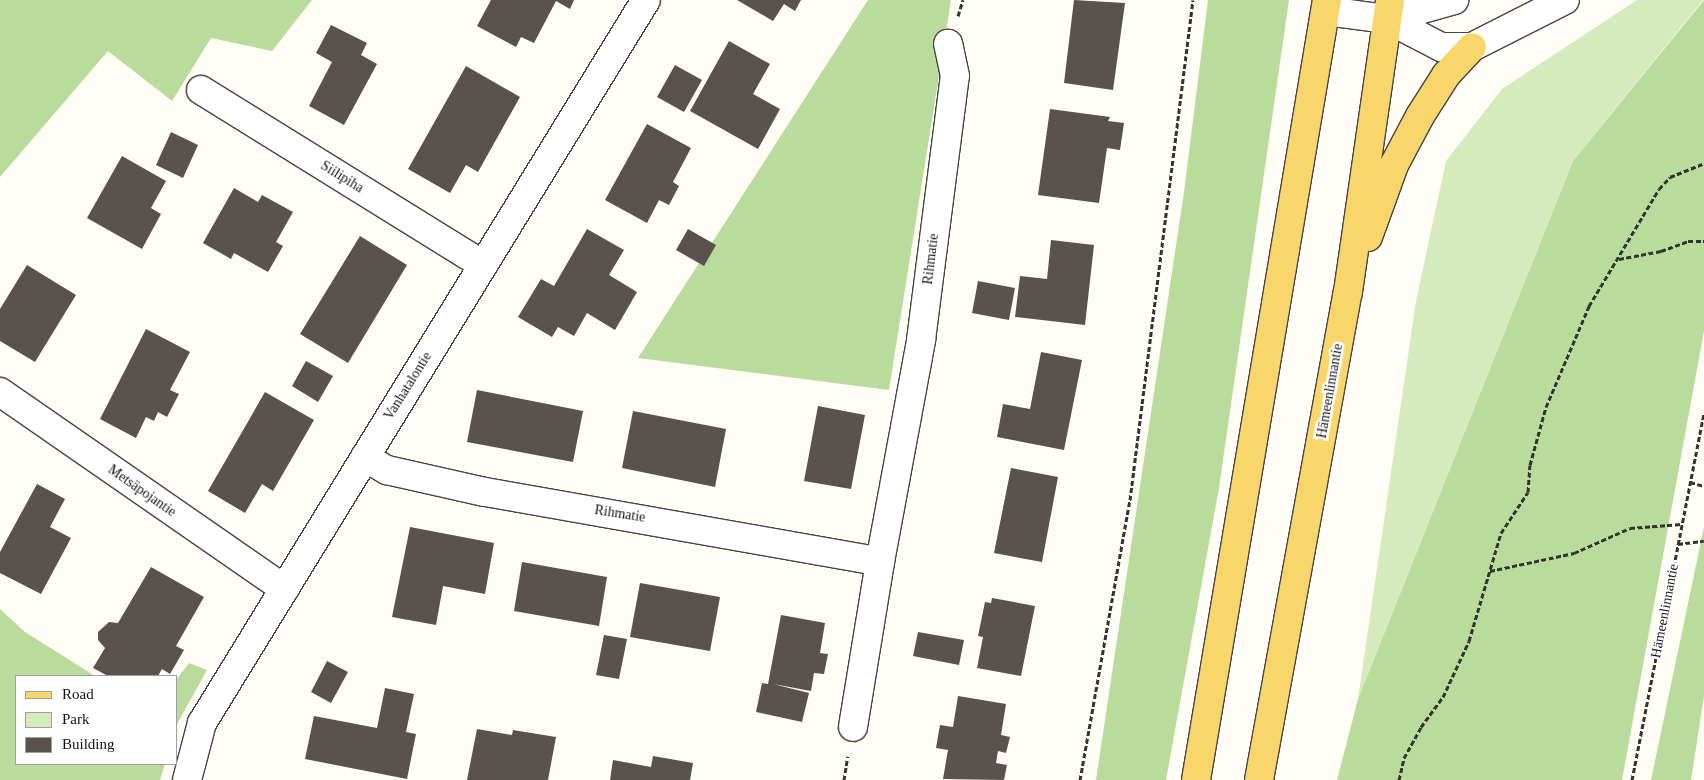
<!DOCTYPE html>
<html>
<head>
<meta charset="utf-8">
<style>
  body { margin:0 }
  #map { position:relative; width:1704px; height:780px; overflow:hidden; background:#fffdf5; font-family:"Times New Roman",serif }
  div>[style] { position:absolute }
  .green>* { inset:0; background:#d5ebbd }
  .forest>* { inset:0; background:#b9dc9c }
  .building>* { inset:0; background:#5a524d }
  .path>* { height:3px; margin-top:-1.5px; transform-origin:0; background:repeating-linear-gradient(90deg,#333 0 5px,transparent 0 7.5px) }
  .roads { filter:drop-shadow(1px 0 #444) drop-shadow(-1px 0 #444) drop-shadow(0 1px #444) drop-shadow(0 -1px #444) }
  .minor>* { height:28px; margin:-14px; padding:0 14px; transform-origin:14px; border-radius:14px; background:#fff }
  .tertiary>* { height:28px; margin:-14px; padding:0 14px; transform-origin:14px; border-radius:14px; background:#fff }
  .primary>* { height:28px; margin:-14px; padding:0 14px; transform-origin:14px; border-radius:14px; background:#f9d66b }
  span { translate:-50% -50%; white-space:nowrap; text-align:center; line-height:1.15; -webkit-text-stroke:5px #fff; paint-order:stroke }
  .street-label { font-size:14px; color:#111 }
  .legend { position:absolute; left:15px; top:675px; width:162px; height:90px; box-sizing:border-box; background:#fff; border:1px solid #a0a0a0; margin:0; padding:6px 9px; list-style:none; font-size:15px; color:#111 }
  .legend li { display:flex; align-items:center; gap:10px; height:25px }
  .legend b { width:25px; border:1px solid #a0a0a0 }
</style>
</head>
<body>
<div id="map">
  <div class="green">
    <div style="clip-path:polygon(1637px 0,1703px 0,1573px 161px,1358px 699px,1416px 301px,1446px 161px,1502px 89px)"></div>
  </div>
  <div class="forest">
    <div style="clip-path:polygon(0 0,312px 0,272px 51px,211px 38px,172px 101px,108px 51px,0 177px)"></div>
    <div style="clip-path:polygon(868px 0,951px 0,889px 390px,638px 358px)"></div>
    <div style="clip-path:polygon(1208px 0,1289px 0,1219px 488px,1166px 780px,1096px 780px,1184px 192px)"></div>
    <div style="clip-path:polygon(1704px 0,1704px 331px,1622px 780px,1337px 780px,1358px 699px,1573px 161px)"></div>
    <div style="clip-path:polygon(1704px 527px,1704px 696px,1691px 780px,1651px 780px)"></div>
    <div style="clip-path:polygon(0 609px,25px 632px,95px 676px,16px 676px,16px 764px,165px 764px,160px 780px,0 780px)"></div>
    <div style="clip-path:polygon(189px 663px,207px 670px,176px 726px,176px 680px)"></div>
  </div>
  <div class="building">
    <div style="clip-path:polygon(491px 0,574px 0,570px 9px,556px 1px,534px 43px,521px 37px,516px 47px,477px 26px)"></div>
    <div style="clip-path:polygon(737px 0,801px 0,795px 11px,784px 4px,773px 21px)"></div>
    <div style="clip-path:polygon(1074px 0,1125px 3px,1113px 90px,1064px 83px)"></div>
    <div style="clip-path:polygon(331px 25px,367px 43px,361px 55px,377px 64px,344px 125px,309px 106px,332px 62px,316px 53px)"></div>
    <div style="clip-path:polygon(729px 41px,770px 64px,753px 94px,780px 109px,758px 149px,690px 111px)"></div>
    <div style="clip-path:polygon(675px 65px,702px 80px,684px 112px,657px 97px)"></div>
    <div style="clip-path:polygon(466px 66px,520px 97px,478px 172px,466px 165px,450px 193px,408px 169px)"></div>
    <div style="clip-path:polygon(1050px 109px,1110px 117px,1108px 121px,1124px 123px,1120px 150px,1107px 148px,1099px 203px,1038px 195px)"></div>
    <div style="clip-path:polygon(647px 124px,691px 148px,673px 182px,679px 186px,669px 205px,659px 200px,647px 223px,605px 200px)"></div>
    <div style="clip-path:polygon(171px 132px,198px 145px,183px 178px,156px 165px)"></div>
    <div style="clip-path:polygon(122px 156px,166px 181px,151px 208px,161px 214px,142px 249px,87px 218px)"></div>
    <div style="clip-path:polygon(234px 188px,258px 202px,262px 195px,293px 212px,276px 242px,283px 246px,268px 272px,234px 253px,231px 259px,203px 243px)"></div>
    <div style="clip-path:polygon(587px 229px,624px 250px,609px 275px,637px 292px,615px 330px,587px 313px,574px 336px,558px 327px,552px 337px,518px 317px,541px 279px,554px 286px)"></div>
    <div style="clip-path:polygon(688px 229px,716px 245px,704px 266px,676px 250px)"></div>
    <div style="clip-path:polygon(360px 236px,407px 265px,348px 363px,300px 334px)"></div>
    <div style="clip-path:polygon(1051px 240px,1094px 245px,1085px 325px,1015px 317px,1020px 276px,1047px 279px)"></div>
    <div style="clip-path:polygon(27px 265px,76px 295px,35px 362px,0 341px,0 309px)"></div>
    <div style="clip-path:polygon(978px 281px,1015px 288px,1009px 320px,972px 313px)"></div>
    <div style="clip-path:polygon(146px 329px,190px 352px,170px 390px,179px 394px,167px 417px,158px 412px,154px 421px,146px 417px,136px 438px,100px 419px)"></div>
    <div style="clip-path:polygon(1041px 352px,1082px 360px,1064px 450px,997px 437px,1003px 404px,1030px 409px)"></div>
    <div style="clip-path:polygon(306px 361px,333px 376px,318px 402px,292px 386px)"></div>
    <div style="clip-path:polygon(477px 390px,583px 411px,573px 462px,467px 442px)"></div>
    <div style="clip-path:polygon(265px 392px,314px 420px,273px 491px,262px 484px,245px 513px,208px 491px)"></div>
    <div style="clip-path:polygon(818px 406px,865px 415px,851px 489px,804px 481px)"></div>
    <div style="clip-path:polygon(633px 411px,726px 429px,715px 487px,622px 468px)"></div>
    <div style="clip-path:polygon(1011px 468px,1058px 477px,1042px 562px,994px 553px)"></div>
    <div style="clip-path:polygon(37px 484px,65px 499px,50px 527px,71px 538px,41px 594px,0 573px,0 552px)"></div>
    <div style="clip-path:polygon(410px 527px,494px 543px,485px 594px,443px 586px,436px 625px,392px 617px)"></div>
    <div style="clip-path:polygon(522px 562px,607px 577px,599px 626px,514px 611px)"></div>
    <div style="clip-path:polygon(151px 567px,204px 597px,176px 646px,184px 650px,170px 674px,162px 669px,158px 676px,108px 676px,93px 668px,105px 648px,98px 640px,98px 632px,109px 622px,118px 623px)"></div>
    <div style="clip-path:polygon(640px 583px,720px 597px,710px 651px,630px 637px)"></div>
    <div style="clip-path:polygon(992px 598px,1035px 606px,1021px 676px,977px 668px,983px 637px,978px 636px,985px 602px,991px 603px)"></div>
    <div style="clip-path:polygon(781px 615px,825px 623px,820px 653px,828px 654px,824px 674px,814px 673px,811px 691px,773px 684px,809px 693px,802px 722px,756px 712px,762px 683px,768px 684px)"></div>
    <div style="clip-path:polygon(918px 632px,964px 640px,959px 665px,913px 656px)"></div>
    <div style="clip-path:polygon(604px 635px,627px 639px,619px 679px,596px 675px)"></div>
    <div style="clip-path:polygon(327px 661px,348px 672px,331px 703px,311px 692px)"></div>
    <div style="clip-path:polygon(385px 688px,414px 694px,406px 732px,416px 734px,407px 779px,305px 759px,314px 716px,377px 728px)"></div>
    <div style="clip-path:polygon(958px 696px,1006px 704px,1001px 735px,1010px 737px,1006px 753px,998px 751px,996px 763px,1007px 765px,1004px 780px,943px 779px,948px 750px,936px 748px,940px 725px,953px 727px)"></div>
    <div style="clip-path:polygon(477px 729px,512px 735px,513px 730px,556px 737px,548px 780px,467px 780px)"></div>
    <div style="clip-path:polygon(653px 756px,693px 763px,690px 780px,610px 780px,613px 760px,651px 767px)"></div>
  </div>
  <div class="path">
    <div style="left:958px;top:16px;width:17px;rotate:-73deg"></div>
    <div style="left:1619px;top:259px;width:43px;rotate:-10.8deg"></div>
    <div style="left:1661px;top:251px;width:29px;rotate:-20deg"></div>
    <div style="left:1688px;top:241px;width:16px"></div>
    <div style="left:1690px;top:482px;width:15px;rotate:16deg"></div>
    <div style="left:1678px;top:544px;width:26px;rotate:-7deg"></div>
    <div style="left:1490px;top:571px;width:86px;rotate:-12.1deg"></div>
    <div style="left:1574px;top:553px;width:61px;rotate:-24.1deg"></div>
    <div style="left:1630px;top:528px;width:52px;rotate:-4.4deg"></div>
    <div style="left:844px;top:780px;width:24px;rotate:-81deg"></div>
    <div style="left:1080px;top:780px;width:284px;rotate:-79.9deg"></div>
    <div style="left:1130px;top:500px;width:504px;rotate:-82.82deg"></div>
    <div style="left:1399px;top:780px;width:23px;rotate:-77deg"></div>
    <div style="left:1404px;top:758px;width:35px;rotate:-61deg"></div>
    <div style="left:1421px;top:727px;width:37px;rotate:-54deg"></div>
    <div style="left:1443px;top:697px;width:62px;rotate:-65.1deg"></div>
    <div style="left:1469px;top:641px;width:113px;rotate:-73.5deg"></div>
    <div style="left:1501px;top:533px;width:49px;rotate:-56.6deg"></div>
    <div style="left:1528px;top:492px;width:27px;rotate:-86deg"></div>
    <div style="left:1530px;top:465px;width:60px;rotate:-74.6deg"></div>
    <div style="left:1546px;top:407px;width:110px;rotate:-66.9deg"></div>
    <div style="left:1589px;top:306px;width:136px;rotate:-59.1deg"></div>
    <div style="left:1659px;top:189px;width:16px;rotate:-47deg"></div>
    <div style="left:1670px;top:177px;width:37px;rotate:-22deg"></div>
    <div style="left:1632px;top:780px;width:374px;rotate:-78.9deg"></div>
  </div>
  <div class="roads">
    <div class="minor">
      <div style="left:201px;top:90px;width:332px;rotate:31.8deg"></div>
      <div style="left:0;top:392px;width:346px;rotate:34.7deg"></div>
      <div style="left:365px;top:457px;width:26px;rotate:31deg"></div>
      <div style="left:387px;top:470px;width:100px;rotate:12.7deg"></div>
      <div style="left:485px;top:492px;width:401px;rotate:10deg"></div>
      <div style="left:880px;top:562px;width:167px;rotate:99.3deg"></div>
      <div style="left:880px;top:562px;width:226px;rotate:-79.5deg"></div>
      <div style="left:921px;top:340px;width:266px;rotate:-82.7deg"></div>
      <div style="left:955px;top:76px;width:33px;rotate:-102deg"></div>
    </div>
    <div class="tertiary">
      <div style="left:1326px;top:11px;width:62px;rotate:7.5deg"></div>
      <div style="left:1387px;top:19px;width:61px;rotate:27.4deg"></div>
      <div style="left:1441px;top:47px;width:31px"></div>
      <div style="left:1472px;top:47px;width:104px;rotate:-26.8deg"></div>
      <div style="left:1387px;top:19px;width:70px;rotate:-15.8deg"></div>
      <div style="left:187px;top:780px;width:59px;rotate:-75.3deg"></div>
      <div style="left:202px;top:723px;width:848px;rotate:-58.45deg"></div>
    </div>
    <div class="primary">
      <div style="left:1368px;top:237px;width:77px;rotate:-70.1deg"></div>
      <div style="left:1394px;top:165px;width:55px;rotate:-62deg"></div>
      <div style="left:1420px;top:116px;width:49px;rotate:-57.6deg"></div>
      <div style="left:1446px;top:75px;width:38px;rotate:-47deg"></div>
      <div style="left:1196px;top:780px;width:791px;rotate:-80.47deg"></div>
      <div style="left:1259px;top:780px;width:496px;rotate:-79.7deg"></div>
      <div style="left:1348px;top:292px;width:295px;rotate:-81.8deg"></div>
    </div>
  </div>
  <div class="street-label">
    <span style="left:342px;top:177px;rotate:32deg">Siilipiha</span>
    <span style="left:931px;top:259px;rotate:-83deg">Rihmatie</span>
    <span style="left:408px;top:386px;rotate:-58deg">Vanhatalontie</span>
    <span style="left:1330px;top:391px;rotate:-80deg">Hämeenlinnantie</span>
    <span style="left:142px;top:491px;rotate:35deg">Metsäpojantie</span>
    <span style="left:620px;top:514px;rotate:9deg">Rihmatie</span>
    <span style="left:1665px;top:611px;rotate:-79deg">Hämeenlinnantie</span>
  </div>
  <ul class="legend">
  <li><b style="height:6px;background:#f9d66b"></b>Road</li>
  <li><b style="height:14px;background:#d5ebbd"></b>Park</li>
  <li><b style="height:14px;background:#5a524d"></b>Building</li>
  </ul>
</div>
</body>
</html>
